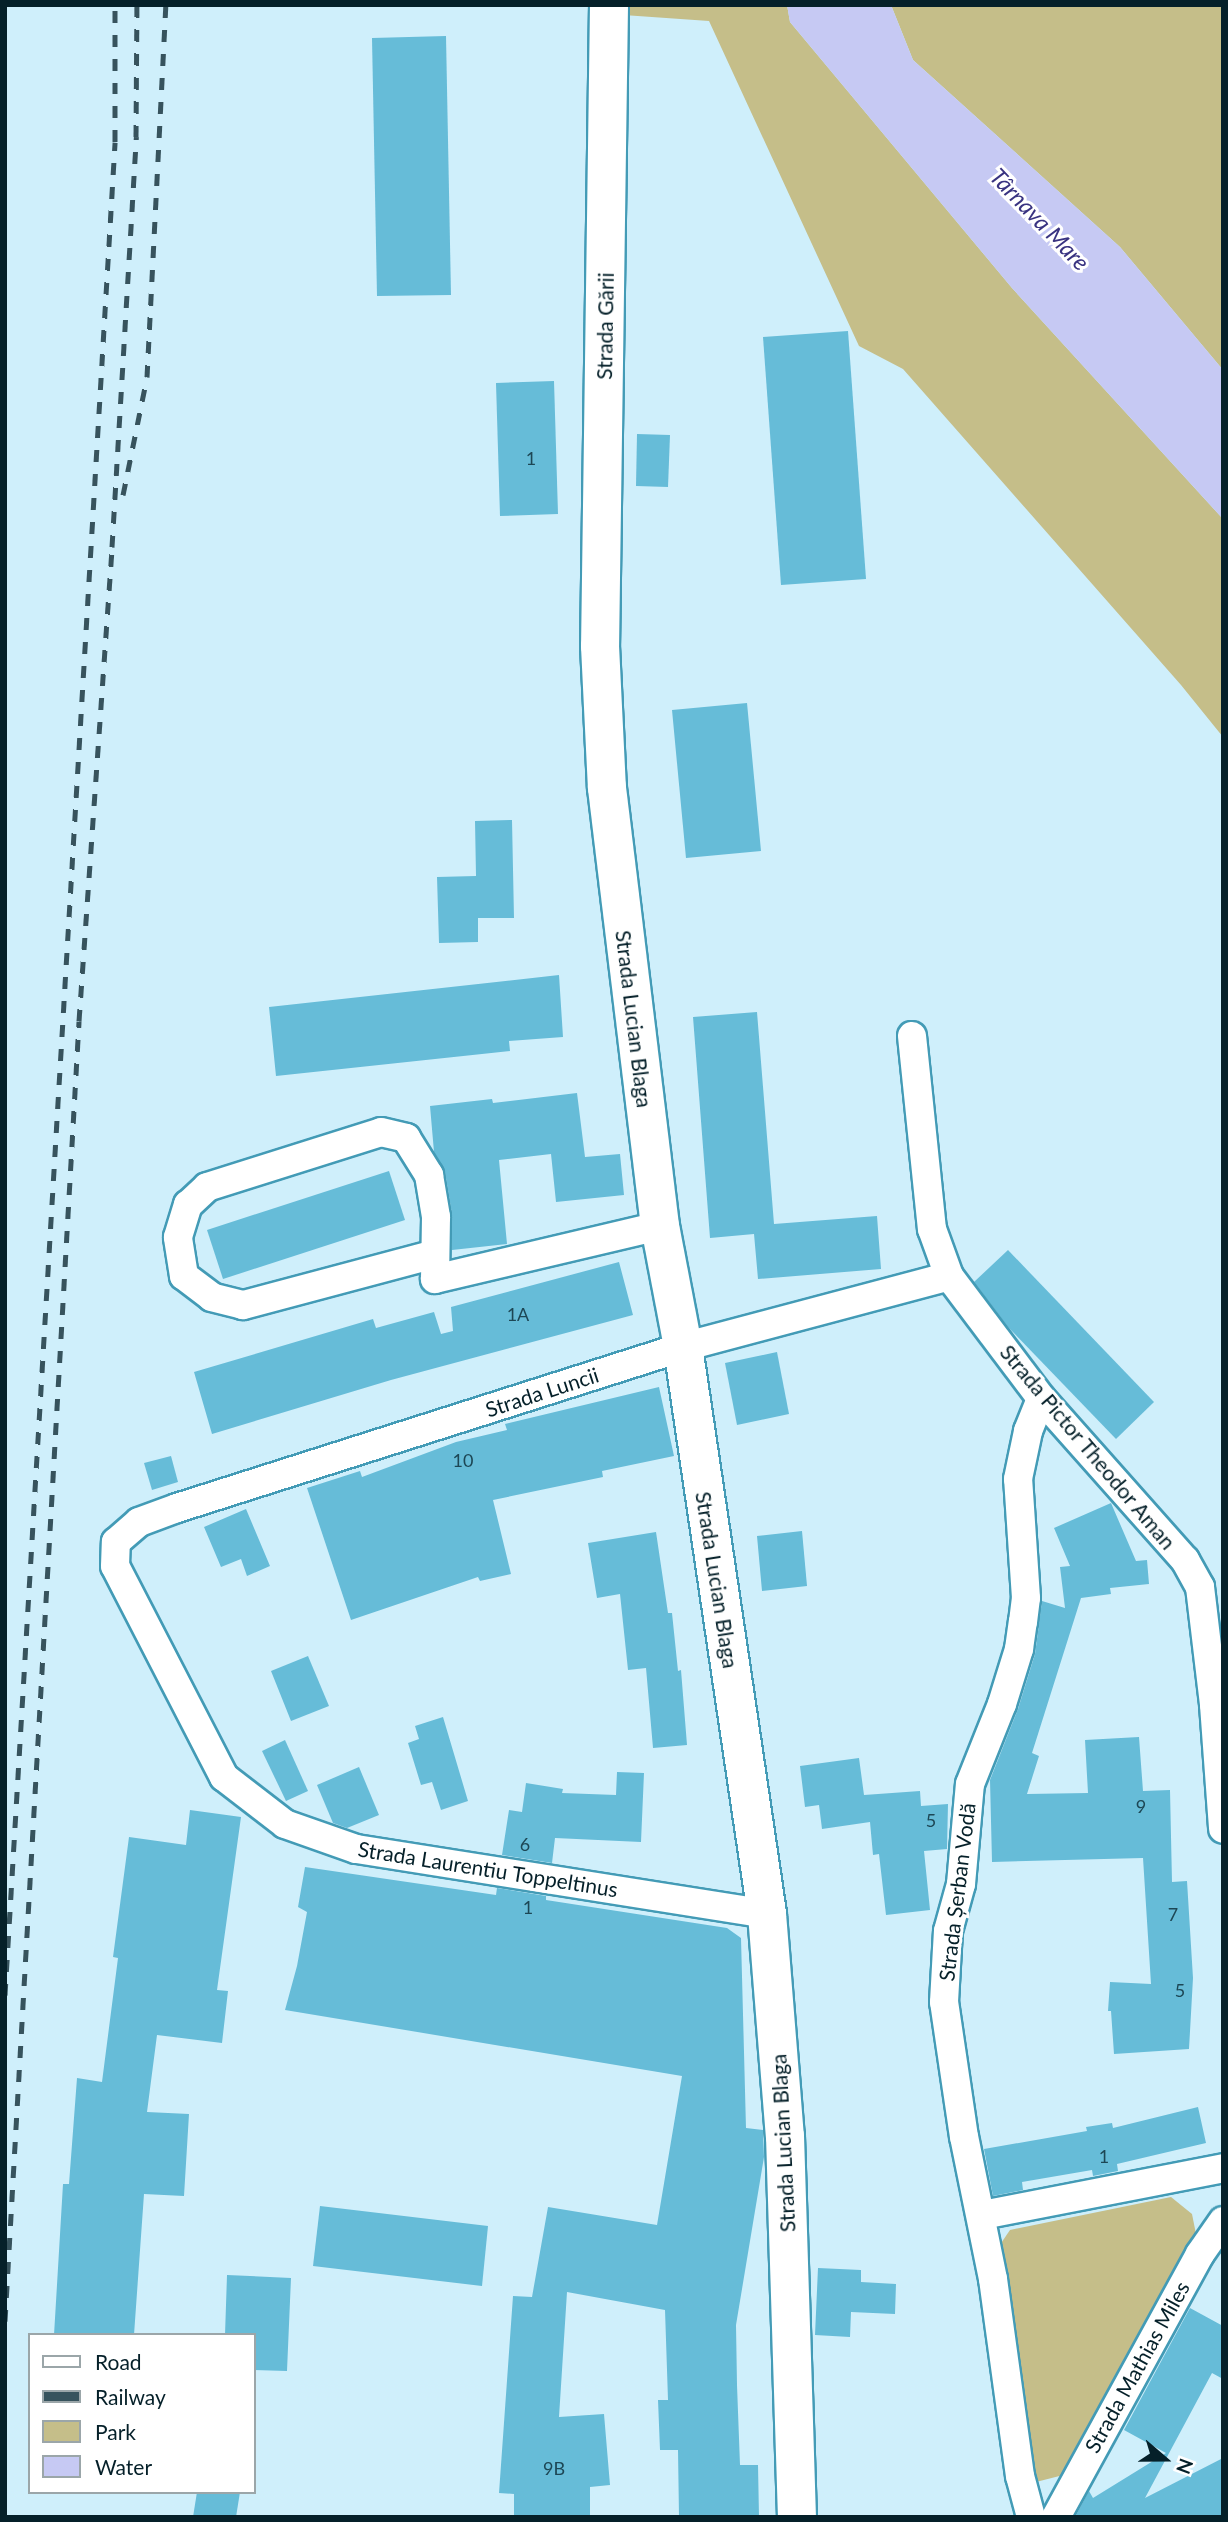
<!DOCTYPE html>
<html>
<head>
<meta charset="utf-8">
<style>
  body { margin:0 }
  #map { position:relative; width:1228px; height:2522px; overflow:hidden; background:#cfeffb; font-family:Lato,sans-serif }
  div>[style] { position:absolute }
  .green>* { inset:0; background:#c5be89 }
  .water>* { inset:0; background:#c6c9f3 }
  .building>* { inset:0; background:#66bcd8 }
  .roads { filter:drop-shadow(2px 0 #439bb6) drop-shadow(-2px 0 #439bb6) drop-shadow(0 2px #439bb6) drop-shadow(0 -2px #439bb6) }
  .street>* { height:28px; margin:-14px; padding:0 14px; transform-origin:14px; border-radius:14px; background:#fff }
  .secondary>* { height:38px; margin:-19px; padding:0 19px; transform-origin:19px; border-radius:19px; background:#fff }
  .rail>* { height:5px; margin-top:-2.5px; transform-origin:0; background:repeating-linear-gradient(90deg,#37535d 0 12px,transparent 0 24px) }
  span { translate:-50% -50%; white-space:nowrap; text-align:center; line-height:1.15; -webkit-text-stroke:6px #fff; paint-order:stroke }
  .number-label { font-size:18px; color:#1d4755 }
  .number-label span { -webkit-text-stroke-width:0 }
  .street-label { font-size:21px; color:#052029 }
  .water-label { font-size:23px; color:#393381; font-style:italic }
  .frame { position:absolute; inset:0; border:7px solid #052029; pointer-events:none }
  .legend { position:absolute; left:28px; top:2333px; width:228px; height:161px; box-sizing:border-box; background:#fff; border:2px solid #9ba6a9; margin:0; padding:9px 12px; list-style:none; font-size:21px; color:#052029 }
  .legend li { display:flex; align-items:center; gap:14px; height:35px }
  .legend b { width:35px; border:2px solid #9ba6a9 }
  .north { position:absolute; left:1130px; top:2424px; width:70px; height:70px; -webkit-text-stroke:5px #fff; paint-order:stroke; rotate:110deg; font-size:19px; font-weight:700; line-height:28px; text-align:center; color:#052029 }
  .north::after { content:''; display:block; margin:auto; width:24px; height:32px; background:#052029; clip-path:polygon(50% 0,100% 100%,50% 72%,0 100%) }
</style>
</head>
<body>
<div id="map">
  <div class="green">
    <div style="clip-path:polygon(609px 5px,787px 5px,790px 22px,1012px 288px,1223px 519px,1223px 737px,1181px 685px,903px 369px,859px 346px,709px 21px,609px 14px)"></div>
    <div style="clip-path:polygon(891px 5px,1223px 5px,1223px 370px,1120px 247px,913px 60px)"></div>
    <div style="clip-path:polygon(1171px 2197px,1192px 2214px,1200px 2254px,1079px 2471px,1036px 2482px,1020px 2476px,995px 2252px,1010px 2230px)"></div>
  </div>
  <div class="water">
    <div style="clip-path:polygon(787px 5px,891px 5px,913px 60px,1120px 247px,1223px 370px,1223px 519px,1012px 288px,790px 22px)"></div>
  </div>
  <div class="building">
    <div style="clip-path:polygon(446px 36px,451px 295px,377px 296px,372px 38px)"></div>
    <div style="clip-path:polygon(848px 331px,866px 579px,781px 585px,763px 337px)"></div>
    <div style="clip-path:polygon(554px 381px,558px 514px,500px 516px,496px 383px)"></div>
    <div style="clip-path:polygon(637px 434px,670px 435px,668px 487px,636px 486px)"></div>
    <div style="clip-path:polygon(747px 703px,761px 851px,686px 858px,672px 710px)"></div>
    <div style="clip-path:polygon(512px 820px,514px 918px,478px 918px,478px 942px,439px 943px,437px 877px,476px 876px,475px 821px)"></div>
    <div style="clip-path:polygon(559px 975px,563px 1037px,509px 1041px,510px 1051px,276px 1076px,269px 1007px)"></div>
    <div style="clip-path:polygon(757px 1012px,774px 1224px,877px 1216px,881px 1269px,758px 1279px,754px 1234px,710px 1238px,693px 1017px)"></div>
    <div style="clip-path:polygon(577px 1093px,585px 1157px,620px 1154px,624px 1195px,556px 1202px,551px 1154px,499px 1160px,507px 1244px,452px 1250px,452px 1214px,445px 1172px,434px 1152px,430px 1106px,492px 1099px,493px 1103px)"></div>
    <div style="clip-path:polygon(389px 1171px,405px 1220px,223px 1279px,207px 1230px)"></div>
    <div style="clip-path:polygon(1008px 1250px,1154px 1402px,1116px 1439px,1008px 1327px,974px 1282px)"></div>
    <div style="clip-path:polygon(619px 1262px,633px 1315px,391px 1380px,212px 1434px,194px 1372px,373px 1319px,376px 1328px,434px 1312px,441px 1334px,453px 1331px,451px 1307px)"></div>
    <div style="clip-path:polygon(777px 1352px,789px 1414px,737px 1425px,725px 1363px)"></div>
    <div style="clip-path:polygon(659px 1387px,674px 1456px,602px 1471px,603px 1477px,493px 1500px,511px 1574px,480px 1581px,478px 1577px,351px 1620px,307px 1488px,360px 1471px,362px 1477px,456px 1442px,507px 1430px,505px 1424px)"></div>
    <div style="clip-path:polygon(171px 1456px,178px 1482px,152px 1490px,144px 1463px)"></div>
    <div style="clip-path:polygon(1111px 1503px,1136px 1561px,1147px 1560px,1149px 1584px,1110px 1588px,1111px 1594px,1081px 1598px,1032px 1753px,1039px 1756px,1027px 1794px,1088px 1793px,1085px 1740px,1139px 1737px,1143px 1791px,1170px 1790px,1172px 1882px,1187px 1881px,1193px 1978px,1189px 2049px,1114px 2054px,1111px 2011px,1108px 2011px,1110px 1982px,1151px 1984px,1143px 1858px,992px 1862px,990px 1780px,1018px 1709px,1035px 1654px,1042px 1601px,1065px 1608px,1060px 1567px,1070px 1566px,1054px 1528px)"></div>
    <div style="clip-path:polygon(246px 1509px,270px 1566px,247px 1576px,241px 1559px,221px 1567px,204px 1527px)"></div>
    <div style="clip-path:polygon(802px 1531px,807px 1586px,762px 1591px,757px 1536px)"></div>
    <div style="clip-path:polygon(656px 1532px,668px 1613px,672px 1613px,678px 1671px,681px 1670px,687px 1745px,653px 1748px,646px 1668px,628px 1670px,620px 1594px,597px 1598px,588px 1543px)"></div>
    <div style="clip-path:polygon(308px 1656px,329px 1706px,291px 1721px,271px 1671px)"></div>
    <div style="clip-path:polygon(443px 1717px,468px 1801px,441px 1810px,432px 1782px,421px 1785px,408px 1743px,419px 1739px,415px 1726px)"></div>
    <div style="clip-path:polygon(285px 1740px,308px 1791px,286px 1801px,262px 1751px)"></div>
    <div style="clip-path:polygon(859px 1758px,864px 1795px,920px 1791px,921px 1806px,948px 1804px,947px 1849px,924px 1851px,930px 1910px,886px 1915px,879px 1854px,873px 1855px,870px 1822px,822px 1829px,819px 1805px,805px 1807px,800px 1766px)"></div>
    <div style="clip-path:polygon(359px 1767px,379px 1815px,347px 1828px,333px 1823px,317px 1785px)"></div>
    <div style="clip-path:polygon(617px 1772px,644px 1773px,641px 1842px,555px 1838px,552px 1863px,502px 1855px,509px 1810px,522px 1812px,526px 1783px,563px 1789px,562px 1793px,616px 1795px)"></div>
    <div style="clip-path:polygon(190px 1810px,241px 1817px,217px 1990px,228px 1991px,222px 2043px,157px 2035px,147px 2112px,189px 2114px,184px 2196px,144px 2194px,134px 2335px,54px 2335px,63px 2184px,69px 2184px,77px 2078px,102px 2082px,118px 1958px,113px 1957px,129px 1837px,186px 1845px)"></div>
    <div style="clip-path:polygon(305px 1867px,496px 1895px,497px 1888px,546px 1896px,546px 1900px,727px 1928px,741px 1938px,746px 2128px,763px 2130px,764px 2157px,736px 2325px,737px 2385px,740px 2465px,758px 2465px,759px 2517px,679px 2517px,678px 2450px,660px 2450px,658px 2400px,668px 2400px,665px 2310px,567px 2292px,559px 2417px,604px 2414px,610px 2485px,590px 2487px,590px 2517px,514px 2517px,514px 2494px,499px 2493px,513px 2296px,532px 2297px,548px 2207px,657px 2225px,682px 2076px,285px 2010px,297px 1966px,307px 1912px,298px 1907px)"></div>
    <div style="clip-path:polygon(1198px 2107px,1206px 2143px,1117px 2164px,1118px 2171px,1093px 2176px,1092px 2170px,1022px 2182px,1023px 2190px,993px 2196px,984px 2149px,1087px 2131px,1086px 2127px,1112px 2123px,1113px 2128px)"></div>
    <div style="clip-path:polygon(320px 2206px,488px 2226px,482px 2286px,313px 2266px)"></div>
    <div style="clip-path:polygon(818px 2268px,861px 2270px,861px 2282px,896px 2284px,895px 2314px,851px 2312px,850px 2337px,815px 2335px)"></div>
    <div style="clip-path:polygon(227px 2275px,291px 2278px,287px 2371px,254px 2370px,254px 2335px,225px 2335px)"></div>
    <div style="clip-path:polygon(1190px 2308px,1223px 2326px,1223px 2379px,1212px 2373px,1145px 2498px,1223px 2458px,1223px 2517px,1075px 2517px,1089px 2491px,1093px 2498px,1166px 2453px,1124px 2430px)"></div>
    <div style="clip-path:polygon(197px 2492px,240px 2492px,236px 2517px,193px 2517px)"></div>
  </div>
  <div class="roads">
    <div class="street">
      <div style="left:912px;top:1036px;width:194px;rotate:84.1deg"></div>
      <div style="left:932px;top:1229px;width:50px;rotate:70.1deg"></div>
      <div style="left:949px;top:1276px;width:153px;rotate:53deg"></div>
      <div style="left:1041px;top:1398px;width:217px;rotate:48.4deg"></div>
      <div style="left:1185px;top:1560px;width:31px;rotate:61deg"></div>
      <div style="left:1200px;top:1587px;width:119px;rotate:83.2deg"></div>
      <div style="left:1214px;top:1705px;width:124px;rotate:85.8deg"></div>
      <div style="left:435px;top:1254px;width:199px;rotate:165.1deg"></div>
      <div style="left:243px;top:1305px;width:32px;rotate:-166deg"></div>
      <div style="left:212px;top:1297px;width:35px;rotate:-143deg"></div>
      <div style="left:184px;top:1276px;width:39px;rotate:-99deg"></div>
      <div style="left:178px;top:1237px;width:34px;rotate:-73deg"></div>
      <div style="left:188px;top:1205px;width:26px;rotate:-43deg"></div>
      <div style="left:207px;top:1187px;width:182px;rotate:-17.5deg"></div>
      <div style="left:381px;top:1132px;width:26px;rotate:13deg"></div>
      <div style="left:406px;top:1138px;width:44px;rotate:58.1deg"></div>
      <div style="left:429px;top:1175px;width:43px;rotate:80.5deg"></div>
      <div style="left:436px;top:1217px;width:62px;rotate:90.9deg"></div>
      <div style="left:435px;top:1279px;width:231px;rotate:-13.3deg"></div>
      <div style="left:767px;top:1914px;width:416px;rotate:-171deg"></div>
      <div style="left:356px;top:1849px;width:75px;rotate:-160.6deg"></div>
      <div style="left:285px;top:1824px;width:77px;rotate:-142.4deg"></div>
      <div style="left:224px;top:1777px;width:237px;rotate:-117.3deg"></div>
      <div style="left:115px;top:1566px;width:24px;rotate:-88deg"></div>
      <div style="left:116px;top:1542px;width:30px;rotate:-41deg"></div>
      <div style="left:139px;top:1522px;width:40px;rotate:-20.2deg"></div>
      <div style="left:177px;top:1508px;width:531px;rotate:-17.65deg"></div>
      <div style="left:683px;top:1347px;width:275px;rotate:-14.9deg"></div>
      <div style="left:982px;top:2215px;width:246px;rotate:-11deg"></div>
      <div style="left:1031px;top:2517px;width:42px;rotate:-105deg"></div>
      <div style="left:1020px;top:2476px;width:199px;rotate:-97.8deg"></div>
      <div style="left:993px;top:2279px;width:145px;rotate:-101.5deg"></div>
      <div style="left:964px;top:2137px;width:136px;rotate:-98.4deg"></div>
      <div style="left:944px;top:2002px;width:71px;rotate:-86.8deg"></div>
      <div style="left:948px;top:1931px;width:49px;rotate:-74.5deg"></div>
      <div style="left:961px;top:1884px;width:100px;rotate:-84.9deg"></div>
      <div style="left:970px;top:1784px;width:86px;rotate:-68.2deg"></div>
      <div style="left:1002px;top:1704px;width:58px;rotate:-72.8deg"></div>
      <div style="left:1019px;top:1649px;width:27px;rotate:-82deg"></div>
      <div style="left:1023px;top:1622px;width:24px;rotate:-83deg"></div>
      <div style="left:1026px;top:1598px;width:119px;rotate:-93.8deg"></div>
      <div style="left:1018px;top:1479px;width:49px;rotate:-78.2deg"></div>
      <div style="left:1028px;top:1431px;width:35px;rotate:-68deg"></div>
      <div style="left:1056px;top:2517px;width:300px;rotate:-61.3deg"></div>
      <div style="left:1200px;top:2254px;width:40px;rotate:-55.1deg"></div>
    </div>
    <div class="secondary">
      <div style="left:609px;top:5px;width:641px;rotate:90.8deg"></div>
      <div style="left:600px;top:646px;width:142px;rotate:87.2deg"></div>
      <div style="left:607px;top:788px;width:441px;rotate:83.1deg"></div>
      <div style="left:660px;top:1226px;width:123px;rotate:79.2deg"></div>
      <div style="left:683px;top:1347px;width:573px;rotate:81.57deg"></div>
      <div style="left:767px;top:1914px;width:223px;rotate:85.4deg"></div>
      <div style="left:785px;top:2136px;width:381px;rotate:88.2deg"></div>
    </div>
  </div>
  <div class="rail">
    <div style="left:123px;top:495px;width:120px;rotate:-78.5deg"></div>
    <div style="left:147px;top:377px;width:372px;rotate:-87.1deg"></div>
    <div style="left:5px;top:1995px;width:1856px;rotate:-86.6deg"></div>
    <div style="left:115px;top:142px;width:137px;rotate:-90deg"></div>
    <div style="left:5px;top:2321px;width:1302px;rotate:-86.74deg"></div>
    <div style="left:79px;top:1021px;width:475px;rotate:-86deg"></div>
    <div style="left:112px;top:547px;width:411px;rotate:-86.6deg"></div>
    <div style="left:136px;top:137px;width:132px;rotate:-89.6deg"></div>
  </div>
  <div class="number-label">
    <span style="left:531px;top:458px">1</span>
    <span style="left:518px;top:1314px">1A</span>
    <span style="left:463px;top:1460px">10</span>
    <span style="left:1141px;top:1806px">9</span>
    <span style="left:931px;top:1820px">5</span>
    <span style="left:525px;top:1844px">6</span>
    <span style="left:528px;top:1907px">1</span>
    <span style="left:1173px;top:1914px">7</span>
    <span style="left:1180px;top:1990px">5</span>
    <span style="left:1104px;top:2156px">1</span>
    <span style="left:554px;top:2468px">9B</span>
  </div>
  <div class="street-label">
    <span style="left:605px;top:326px;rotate:-89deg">Strada Gării</span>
    <span style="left:634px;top:1019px;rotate:83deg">Strada Lucian Blaga</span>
    <span style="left:542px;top:1392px;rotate:-18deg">Strada Luncii</span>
    <span style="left:1088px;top:1447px;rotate:50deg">Strada Pictor Theodor Aman</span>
    <span style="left:717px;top:1580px;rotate:81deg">Strada Lucian Blaga</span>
    <span style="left:488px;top:1869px;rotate:9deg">Strada Laurentiu Toppeltinus</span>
    <span style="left:957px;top:1892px;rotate:-83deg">Strada Șerban Vodă</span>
    <span style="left:783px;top:2143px;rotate:-93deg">Strada Lucian Blaga</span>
    <span style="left:1137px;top:2367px;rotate:-61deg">Strada Mathias Miles</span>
  </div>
  <div class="water-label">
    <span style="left:1040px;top:219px;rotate:46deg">Târnava Mare</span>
  </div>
  <div class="frame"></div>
  <ul class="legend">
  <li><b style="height:9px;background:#fff"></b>Road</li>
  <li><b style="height:9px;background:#37535d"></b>Railway</li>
  <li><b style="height:19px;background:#c5be89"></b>Park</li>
  <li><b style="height:19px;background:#c6c9f3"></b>Water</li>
  </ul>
  <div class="north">N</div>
</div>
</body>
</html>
